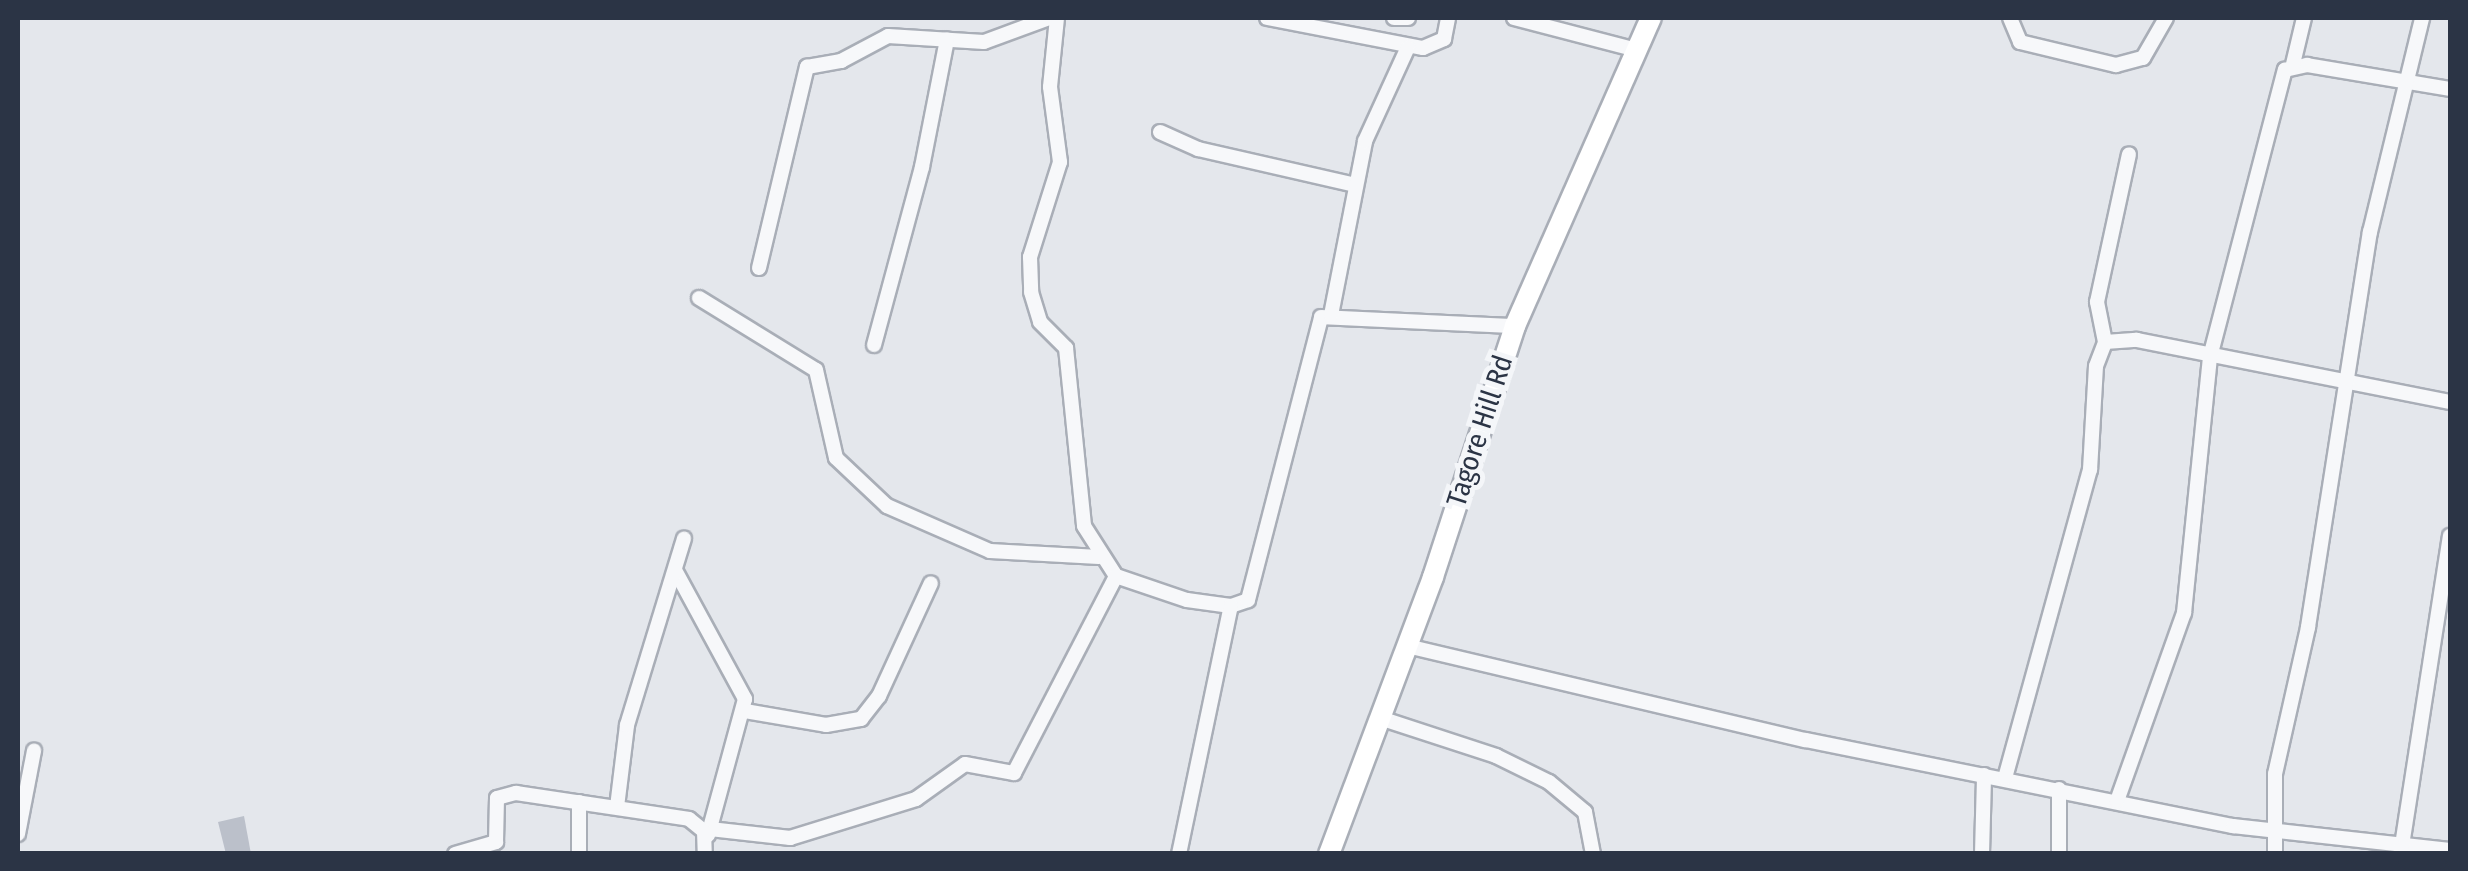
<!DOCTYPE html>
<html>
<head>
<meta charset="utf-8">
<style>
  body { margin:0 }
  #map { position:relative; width:2468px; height:871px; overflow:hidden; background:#e4e7ec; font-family:"Fira Sans Condensed",sans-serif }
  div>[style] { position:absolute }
  .building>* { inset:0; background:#bbc0ca }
  .roads { filter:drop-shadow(2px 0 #a9aeb7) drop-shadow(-2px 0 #a9aeb7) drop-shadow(0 2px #a9aeb7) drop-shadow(0 -2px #a9aeb7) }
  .street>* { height:14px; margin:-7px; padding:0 7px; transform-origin:7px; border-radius:7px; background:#f7f8fa }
  .secondary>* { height:20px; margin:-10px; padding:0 10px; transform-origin:10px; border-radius:10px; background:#fff }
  span { translate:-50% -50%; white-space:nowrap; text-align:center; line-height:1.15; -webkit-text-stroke:10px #f4f6f9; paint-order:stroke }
  .street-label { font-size:28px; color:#2b3445 }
  .frame { position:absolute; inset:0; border:20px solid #2b3445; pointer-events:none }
</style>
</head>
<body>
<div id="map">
  <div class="building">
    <div style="clip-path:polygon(244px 816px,251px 854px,226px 854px,218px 822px)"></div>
  </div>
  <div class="roads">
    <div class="street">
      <div style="left:1057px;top:18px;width:69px;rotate:95.8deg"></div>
      <div style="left:1050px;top:87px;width:76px;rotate:82.4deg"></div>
      <div style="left:1060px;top:162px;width:100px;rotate:107.5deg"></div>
      <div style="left:1030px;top:257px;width:35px;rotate:88deg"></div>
      <div style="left:1031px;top:292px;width:31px;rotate:73deg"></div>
      <div style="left:1040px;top:322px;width:37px;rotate:45deg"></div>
      <div style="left:1066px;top:348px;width:179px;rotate:84.2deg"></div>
      <div style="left:1084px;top:526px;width:59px;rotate:57.4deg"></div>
      <div style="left:1116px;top:576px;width:75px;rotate:18.7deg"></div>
      <div style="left:1187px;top:600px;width:44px;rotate:7.8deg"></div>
      <div style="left:1231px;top:606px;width:18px;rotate:-19deg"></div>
      <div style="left:1248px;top:600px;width:292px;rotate:-75.5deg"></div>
      <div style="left:1321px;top:317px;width:194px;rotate:2.7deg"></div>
      <div style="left:1267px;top:18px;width:159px;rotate:10.9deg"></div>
      <div style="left:1423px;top:48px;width:23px;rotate:-23deg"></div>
      <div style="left:1444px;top:39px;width:21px;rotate:-79deg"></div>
      <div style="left:1394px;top:18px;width:14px"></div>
      <div style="left:1514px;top:18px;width:127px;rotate:14.6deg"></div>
      <div style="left:2010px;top:18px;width:26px;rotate:67deg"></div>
      <div style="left:2020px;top:42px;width:99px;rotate:13.5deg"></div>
      <div style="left:2116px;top:65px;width:28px;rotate:-15deg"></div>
      <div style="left:2143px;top:58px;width:46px;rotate:-60.1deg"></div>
      <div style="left:2293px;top:64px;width:47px;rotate:-76.6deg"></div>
      <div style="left:1160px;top:132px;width:42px;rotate:24.1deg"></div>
      <div style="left:1198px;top:149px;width:161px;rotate:12.9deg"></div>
      <div style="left:759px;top:268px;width:207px;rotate:-76.6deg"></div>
      <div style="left:807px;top:67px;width:35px;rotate:-10deg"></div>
      <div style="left:841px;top:61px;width:53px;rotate:-28deg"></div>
      <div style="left:888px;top:36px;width:96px;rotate:3.6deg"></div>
      <div style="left:984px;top:42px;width:69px;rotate:-20.3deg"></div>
      <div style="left:699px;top:298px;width:137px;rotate:31.6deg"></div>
      <div style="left:816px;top:370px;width:90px;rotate:77.2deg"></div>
      <div style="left:836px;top:458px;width:70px;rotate:43.3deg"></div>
      <div style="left:887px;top:506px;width:112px;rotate:23.6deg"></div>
      <div style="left:990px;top:551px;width:109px;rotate:3.2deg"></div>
      <div style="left:1331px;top:315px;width:177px;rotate:-78.9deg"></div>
      <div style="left:1365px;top:141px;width:103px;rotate:-65.4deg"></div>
      <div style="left:2105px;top:342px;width:41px;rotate:-101.3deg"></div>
      <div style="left:2097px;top:302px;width:151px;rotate:-77.8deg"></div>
      <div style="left:874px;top:345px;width:184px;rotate:-74.9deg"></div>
      <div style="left:922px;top:167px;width:130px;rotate:-78.9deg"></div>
      <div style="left:675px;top:570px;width:147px;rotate:61.5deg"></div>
      <div style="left:745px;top:699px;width:141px;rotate:105.2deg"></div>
      <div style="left:1407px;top:646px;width:410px;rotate:13.3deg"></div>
      <div style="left:1806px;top:740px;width:436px;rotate:11.4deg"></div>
      <div style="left:2233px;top:826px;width:218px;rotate:6.3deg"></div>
      <div style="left:745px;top:711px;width:82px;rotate:9.8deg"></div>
      <div style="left:826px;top:725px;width:36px;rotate:-10deg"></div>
      <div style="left:861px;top:719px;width:29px;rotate:-52deg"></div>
      <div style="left:879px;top:696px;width:124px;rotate:-65.3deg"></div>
      <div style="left:1380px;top:718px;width:122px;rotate:18.1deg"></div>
      <div style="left:1496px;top:756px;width:59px;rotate:26.1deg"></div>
      <div style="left:1549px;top:782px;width:47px;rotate:39.8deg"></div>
      <div style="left:1585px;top:812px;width:43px;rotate:79.2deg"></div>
      <div style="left:2005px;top:778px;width:320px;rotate:-74.6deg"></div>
      <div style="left:2090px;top:470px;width:104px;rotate:-86.7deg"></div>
      <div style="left:2096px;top:366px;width:26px;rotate:-69deg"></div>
      <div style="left:2105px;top:342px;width:32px;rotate:-4deg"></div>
      <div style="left:2137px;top:340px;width:319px;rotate:11.2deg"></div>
      <div style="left:2117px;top:801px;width:200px;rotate:-70.4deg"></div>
      <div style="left:2184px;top:613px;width:257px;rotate:-84.2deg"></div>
      <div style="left:2210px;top:357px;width:297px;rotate:-75.4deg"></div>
      <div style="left:2285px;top:70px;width:23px;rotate:-13deg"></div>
      <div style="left:2307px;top:65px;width:145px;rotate:9.5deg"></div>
      <div style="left:579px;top:802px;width:52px;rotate:90deg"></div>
      <div style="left:617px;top:807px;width:83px;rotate:-83deg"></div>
      <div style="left:627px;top:725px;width:195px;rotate:-73deg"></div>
      <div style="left:710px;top:829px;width:81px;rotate:6.4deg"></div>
      <div style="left:790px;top:838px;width:132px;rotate:-17.2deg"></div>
      <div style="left:916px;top:799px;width:60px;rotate:-35.5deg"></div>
      <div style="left:965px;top:764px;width:50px;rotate:10.4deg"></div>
      <div style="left:1014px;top:773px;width:222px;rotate:-62.6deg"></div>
      <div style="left:18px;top:834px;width:85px;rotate:-79.1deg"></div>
      <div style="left:2401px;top:852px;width:320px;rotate:-81.2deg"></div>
      <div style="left:455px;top:854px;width:43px;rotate:-16.3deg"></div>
      <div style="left:496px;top:842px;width:44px;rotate:-88.7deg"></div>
      <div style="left:497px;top:798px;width:20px;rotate:-15deg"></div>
      <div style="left:516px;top:793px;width:175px;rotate:8.5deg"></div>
      <div style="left:689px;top:819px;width:19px;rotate:39deg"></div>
      <div style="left:704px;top:831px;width:23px;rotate:88deg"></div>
      <div style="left:1179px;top:854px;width:253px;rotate:-78.2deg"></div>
      <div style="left:1982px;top:854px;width:79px;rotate:-88.5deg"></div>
      <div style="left:2059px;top:854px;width:65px;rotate:-90deg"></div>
      <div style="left:2275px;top:854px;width:80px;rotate:-90deg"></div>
      <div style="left:2275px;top:774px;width:151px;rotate:-77.3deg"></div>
      <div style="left:2308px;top:627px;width:400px;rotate:-81.1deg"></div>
      <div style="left:2370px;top:232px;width:220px;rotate:-76.3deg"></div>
    </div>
    <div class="secondary">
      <div style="left:1329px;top:854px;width:296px;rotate:-69.4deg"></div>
      <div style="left:1433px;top:577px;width:264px;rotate:-71.9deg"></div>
      <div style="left:1515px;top:326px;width:337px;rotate:-66.2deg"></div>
    </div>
  </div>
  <div class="street-label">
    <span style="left:1480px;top:431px;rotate:-72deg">Tagore Hill Rd</span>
  </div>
  <div class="frame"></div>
</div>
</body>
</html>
